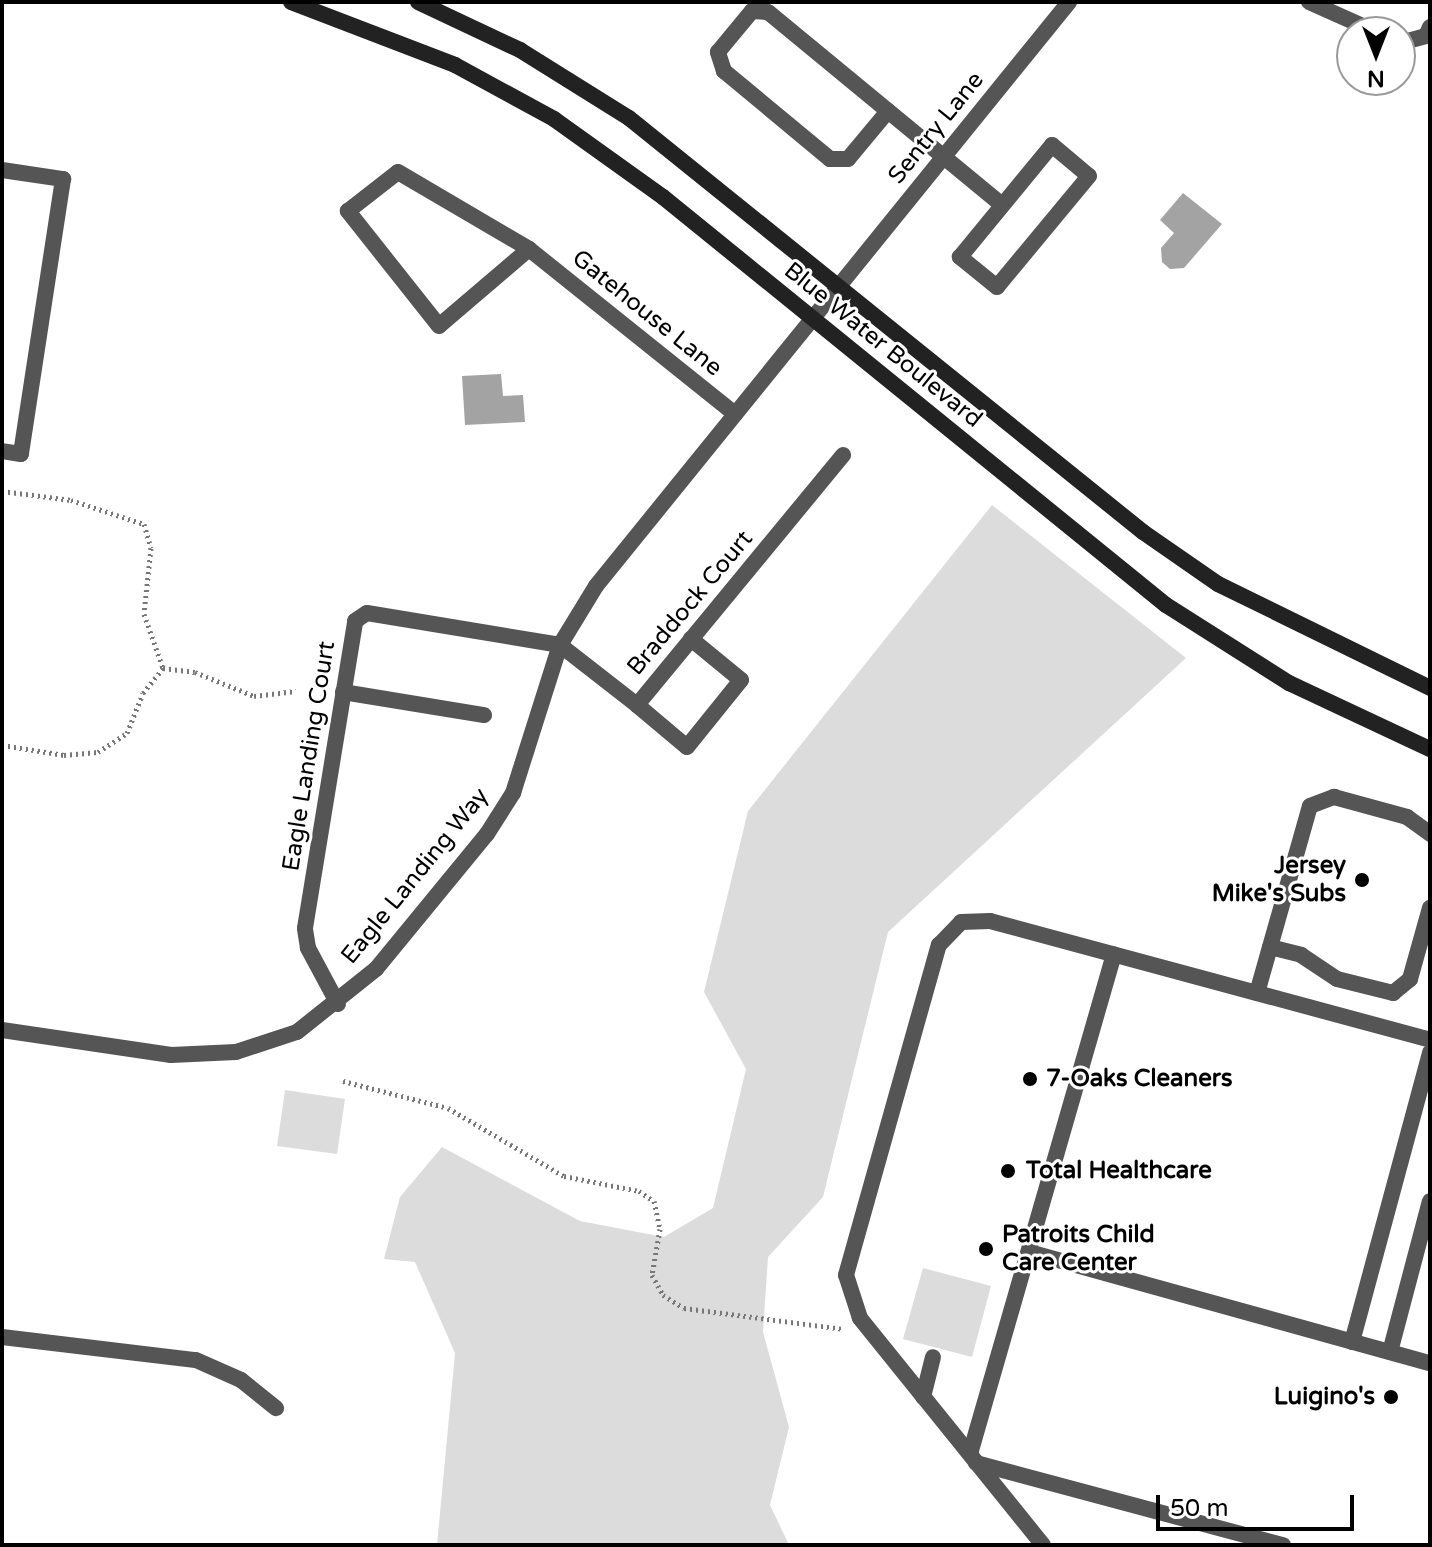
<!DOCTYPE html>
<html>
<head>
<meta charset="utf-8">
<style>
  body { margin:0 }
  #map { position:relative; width:1432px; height:1547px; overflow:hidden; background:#fff; font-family:"Varela Round",sans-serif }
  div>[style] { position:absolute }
  .green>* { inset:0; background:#dcdcdc }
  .water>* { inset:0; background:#a3a3a3 }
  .path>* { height:5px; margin-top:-2.5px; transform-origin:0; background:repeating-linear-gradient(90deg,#777 0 2px,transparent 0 6px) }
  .lane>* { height:16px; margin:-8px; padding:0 8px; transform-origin:8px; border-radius:8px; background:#555 }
  .street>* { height:16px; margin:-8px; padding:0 8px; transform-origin:8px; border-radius:8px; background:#555 }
  .secondary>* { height:16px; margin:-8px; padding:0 8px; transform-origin:8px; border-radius:8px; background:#222 }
  .dots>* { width:22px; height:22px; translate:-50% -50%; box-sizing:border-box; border:4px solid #fff; border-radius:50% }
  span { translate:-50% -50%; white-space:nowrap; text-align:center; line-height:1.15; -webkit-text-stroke:6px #fff; paint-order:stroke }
  .street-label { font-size:24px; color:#000 }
  .poi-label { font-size:24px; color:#000; font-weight:700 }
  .right { translate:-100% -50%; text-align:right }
  .left { translate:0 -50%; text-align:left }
  .frame { position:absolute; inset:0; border:4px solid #000; pointer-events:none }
  .north { position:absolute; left:1336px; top:16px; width:80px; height:80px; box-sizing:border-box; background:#fff; border:2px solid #999; border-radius:50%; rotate:180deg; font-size:22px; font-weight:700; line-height:32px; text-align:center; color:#000 }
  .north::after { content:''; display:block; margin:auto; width:28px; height:36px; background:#000; clip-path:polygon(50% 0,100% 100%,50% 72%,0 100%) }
  .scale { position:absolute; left:1156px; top:1495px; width:198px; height:36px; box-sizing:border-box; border:4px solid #000; border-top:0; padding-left:10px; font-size:24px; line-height:28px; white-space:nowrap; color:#000; -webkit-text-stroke:6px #fff; paint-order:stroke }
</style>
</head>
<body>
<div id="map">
  <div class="green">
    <div style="clip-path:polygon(992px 505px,1186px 658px,888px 932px,823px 1197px,768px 1257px,763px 1332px,789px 1427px,770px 1505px,789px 1545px,437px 1545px,455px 1353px,415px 1262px,384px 1259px,400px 1197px,442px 1147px,580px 1221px,664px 1237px,713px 1208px,746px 1069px,704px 992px,748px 811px)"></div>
    <div style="clip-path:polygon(285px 1090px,345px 1099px,337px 1154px,277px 1146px)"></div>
    <div style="clip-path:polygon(923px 1268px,991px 1286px,972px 1357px,903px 1339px)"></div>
  </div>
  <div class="water">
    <div style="clip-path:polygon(1183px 193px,1222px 224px,1184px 268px,1170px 269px,1162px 262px,1161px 248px,1174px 233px,1160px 220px)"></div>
    <div style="clip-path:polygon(501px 374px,503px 396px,523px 395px,525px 422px,465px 425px,462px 376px)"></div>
  </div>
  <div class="path">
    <div style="left:2px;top:491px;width:70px;rotate:7.4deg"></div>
    <div style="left:71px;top:500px;width:77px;rotate:18.2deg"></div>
    <div style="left:144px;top:524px;width:25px;rotate:74deg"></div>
    <div style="left:151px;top:548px;width:66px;rotate:96.1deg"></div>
    <div style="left:144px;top:614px;width:57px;rotate:70.6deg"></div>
    <div style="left:2px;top:745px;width:63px;rotate:9.2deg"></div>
    <div style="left:64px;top:755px;width:34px;rotate:-5deg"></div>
    <div style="left:98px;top:752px;width:35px;rotate:-33deg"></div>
    <div style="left:127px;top:733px;width:43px;rotate:-68.2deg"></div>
    <div style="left:143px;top:693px;width:32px;rotate:-51deg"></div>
    <div style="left:163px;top:668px;width:32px;rotate:7deg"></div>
    <div style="left:195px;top:672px;width:64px;rotate:22.1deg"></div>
    <div style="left:254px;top:696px;width:42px;rotate:-6.8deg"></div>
    <div style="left:343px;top:1081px;width:108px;rotate:14.4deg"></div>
    <div style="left:448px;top:1108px;width:134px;rotate:30.4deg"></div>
    <div style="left:564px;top:1176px;width:76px;rotate:11.3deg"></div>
    <div style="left:639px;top:1191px;width:18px;rotate:34deg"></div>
    <div style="left:654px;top:1201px;width:29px;rotate:78deg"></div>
    <div style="left:660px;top:1229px;width:47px;rotate:99.9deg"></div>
    <div style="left:652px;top:1275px;width:23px;rotate:61deg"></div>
    <div style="left:663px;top:1295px;width:25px;rotate:32deg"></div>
    <div style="left:684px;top:1308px;width:160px;rotate:7.5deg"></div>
  </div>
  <div class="lane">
    <div style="left:343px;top:692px;width:143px;rotate:9.3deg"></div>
    <div style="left:637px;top:705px;width:65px;rotate:40deg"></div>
    <div style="left:687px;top:747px;width:86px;rotate:-51.1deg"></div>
    <div style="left:741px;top:680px;width:65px;rotate:-140.6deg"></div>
    <div style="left:1270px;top:947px;width:32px;rotate:14deg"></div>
    <div style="left:1301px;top:955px;width:43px;rotate:33.7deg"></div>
    <div style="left:1337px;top:979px;width:58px;rotate:14deg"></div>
    <div style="left:1393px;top:993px;width:22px;rotate:-39deg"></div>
    <div style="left:1410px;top:979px;width:74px;rotate:-74.3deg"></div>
    <div style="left:1257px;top:993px;width:194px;rotate:-74.2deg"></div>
    <div style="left:1310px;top:806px;width:26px;rotate:-21deg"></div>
    <div style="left:1334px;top:797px;width:76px;rotate:15.3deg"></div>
    <div style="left:1407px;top:817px;width:29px;rotate:36deg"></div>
    <div style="left:1029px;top:1252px;width:416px;rotate:15.5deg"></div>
    <div style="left:1352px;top:1342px;width:300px;rotate:-74.9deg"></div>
    <div style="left:1390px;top:1352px;width:156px;rotate:-75.2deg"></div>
    <div style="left:923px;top:1397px;width:41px;rotate:-76deg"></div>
    <div style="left:970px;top:1454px;width:520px;rotate:-73.93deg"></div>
    <div style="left:976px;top:1463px;width:318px;rotate:15deg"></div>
    <div style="left:1043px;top:1545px;width:292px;rotate:-128.9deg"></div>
    <div style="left:860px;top:1318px;width:45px;rotate:-108deg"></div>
    <div style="left:846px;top:1275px;width:343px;rotate:-74.3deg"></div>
    <div style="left:939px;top:945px;width:32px;rotate:-46deg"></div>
    <div style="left:961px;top:922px;width:29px;rotate:-2deg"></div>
    <div style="left:990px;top:921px;width:456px;rotate:15.1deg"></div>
  </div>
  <div class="street">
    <div style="left:1309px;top:2px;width:73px;rotate:24.1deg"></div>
    <div style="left:1400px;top:43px;width:27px;rotate:-15deg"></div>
    <div style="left:1426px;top:36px;width:10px;rotate:-66deg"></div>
    <div style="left:888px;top:111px;width:62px;rotate:129.8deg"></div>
    <div style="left:848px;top:159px;width:18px;rotate:180deg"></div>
    <div style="left:830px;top:159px;width:138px;rotate:-140.3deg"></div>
    <div style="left:724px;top:71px;width:20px;rotate:-108deg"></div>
    <div style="left:718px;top:52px;width:53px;rotate:-50.3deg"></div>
    <div style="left:752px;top:11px;width:16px;rotate:4deg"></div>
    <div style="left:768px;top:12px;width:303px;rotate:39.5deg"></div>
    <div style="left:1052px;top:145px;width:48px;rotate:40deg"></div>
    <div style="left:1089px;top:176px;width:144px;rotate:129.7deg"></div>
    <div style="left:997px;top:287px;width:48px;rotate:-141deg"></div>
    <div style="left:960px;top:257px;width:145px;rotate:-50.6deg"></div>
    <div style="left:2px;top:170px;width:62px;rotate:8.4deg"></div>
    <div style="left:63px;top:179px;width:278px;rotate:98.7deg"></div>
    <div style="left:21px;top:454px;width:19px;rotate:-171deg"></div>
    <div style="left:529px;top:249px;width:118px;rotate:139.5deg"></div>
    <div style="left:439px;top:326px;width:147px;rotate:-128.4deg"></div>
    <div style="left:348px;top:211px;width:63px;rotate:-38deg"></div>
    <div style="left:398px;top:172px;width:152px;rotate:30.4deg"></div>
    <div style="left:529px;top:249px;width:264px;rotate:38.7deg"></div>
    <div style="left:338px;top:1004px;width:64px;rotate:-118.2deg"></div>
    <div style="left:308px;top:948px;width:20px;rotate:-99deg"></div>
    <div style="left:305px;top:928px;width:311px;rotate:-80.7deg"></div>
    <div style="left:355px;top:621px;width:14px;rotate:-34deg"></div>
    <div style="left:367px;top:613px;width:196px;rotate:9.4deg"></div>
    <div style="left:560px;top:645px;width:98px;rotate:37.9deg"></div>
    <div style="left:637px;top:705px;width:324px;rotate:-50.5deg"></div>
    <div style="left:2px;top:1030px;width:171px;rotate:8.4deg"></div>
    <div style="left:171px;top:1055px;width:65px;rotate:-2.6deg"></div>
    <div style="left:236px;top:1052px;width:64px;rotate:-18.2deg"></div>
    <div style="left:297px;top:1032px;width:101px;rotate:-38.6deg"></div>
    <div style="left:376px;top:969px;width:175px;rotate:-50.6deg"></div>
    <div style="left:487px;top:834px;width:49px;rotate:-57.6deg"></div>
    <div style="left:513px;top:793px;width:155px;rotate:-72.4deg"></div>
    <div style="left:560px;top:645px;width:69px;rotate:-58.6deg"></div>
    <div style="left:596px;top:586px;width:752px;rotate:-50.99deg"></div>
    <div style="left:2px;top:1337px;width:195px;rotate:6.8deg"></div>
    <div style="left:196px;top:1360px;width:49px;rotate:24deg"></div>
    <div style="left:241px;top:1380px;width:45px;rotate:38.7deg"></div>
  </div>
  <div class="secondary">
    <div style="left:291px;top:2px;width:176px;rotate:21deg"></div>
    <div style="left:455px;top:65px;width:113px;rotate:28.6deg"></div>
    <div style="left:554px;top:119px;width:134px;rotate:35.6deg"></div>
    <div style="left:663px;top:197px;width:648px;rotate:39.05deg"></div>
    <div style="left:1166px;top:605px;width:146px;rotate:32.4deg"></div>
    <div style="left:1289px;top:683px;width:156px;rotate:25.1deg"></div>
    <div style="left:418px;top:2px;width:113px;rotate:25.2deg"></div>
    <div style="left:520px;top:50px;width:128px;rotate:32deg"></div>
    <div style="left:629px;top:118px;width:660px;rotate:38.85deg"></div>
    <div style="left:1143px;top:532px;width:91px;rotate:34.7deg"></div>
    <div style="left:1218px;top:584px;width:236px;rotate:26.1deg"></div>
  </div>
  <div class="dots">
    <div style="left:1362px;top:880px;background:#000"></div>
    <div style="left:1030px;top:1079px;background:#000"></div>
    <div style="left:1008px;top:1171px;background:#000"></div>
    <div style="left:986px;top:1249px;background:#000"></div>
    <div style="left:1391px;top:1397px;background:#000"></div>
  </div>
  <div class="street-label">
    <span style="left:936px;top:128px;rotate:-51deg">Sentry Lane</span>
    <span style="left:647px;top:313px;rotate:39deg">Gatehouse Lane</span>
    <span style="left:883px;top:345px;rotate:39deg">Blue Water Boulevard</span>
    <span style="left:690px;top:603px;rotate:-50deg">Braddock Court</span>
    <span style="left:309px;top:756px;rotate:-81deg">Eagle Landing Court</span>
    <span style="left:415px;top:876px;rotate:-51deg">Eagle Landing Way</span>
  </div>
  <div class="poi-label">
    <span class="right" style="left:1346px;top:880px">Jersey<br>Mike's Subs</span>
    <span class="left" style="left:1046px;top:1079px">7-Oaks Cleaners</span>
    <span class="left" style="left:1026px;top:1171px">Total Healthcare</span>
    <span class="left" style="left:1002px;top:1249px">Patroits Child<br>Care Center</span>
    <span class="right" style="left:1375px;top:1397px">Luigino's</span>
  </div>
  <div class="frame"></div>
  <div class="north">N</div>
  <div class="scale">50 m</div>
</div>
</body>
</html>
